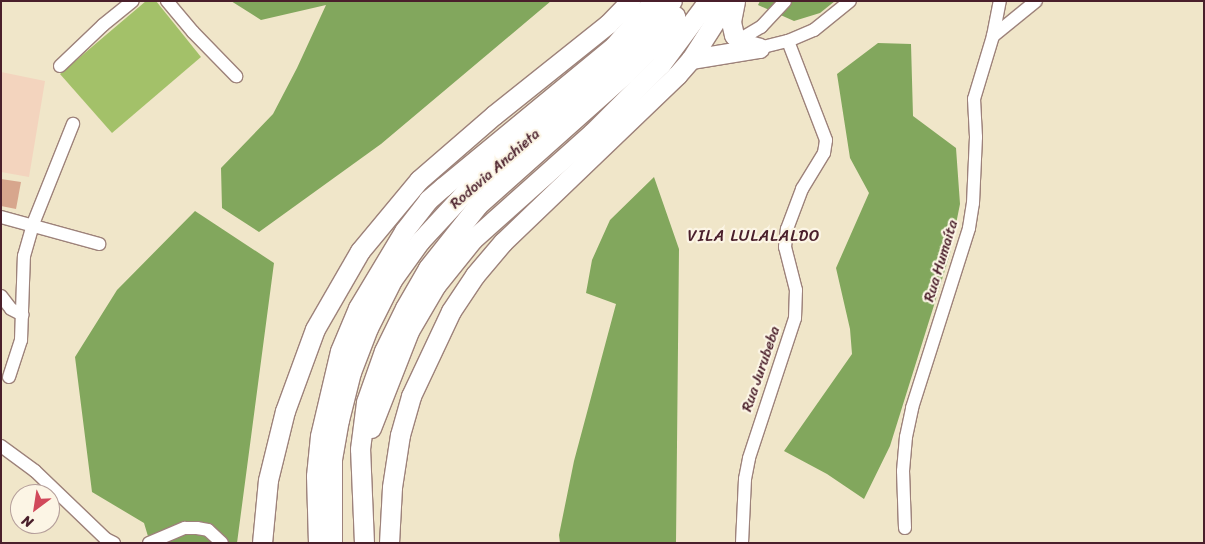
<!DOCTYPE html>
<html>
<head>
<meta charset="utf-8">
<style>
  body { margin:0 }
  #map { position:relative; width:1205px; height:544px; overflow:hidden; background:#f0e6c9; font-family:Sriracha,sans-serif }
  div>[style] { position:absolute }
  .built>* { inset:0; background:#f3d4be }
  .green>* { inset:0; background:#a3c169 }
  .forest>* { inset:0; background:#82a75d }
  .building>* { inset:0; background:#d7a68d }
  .roads { filter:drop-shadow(1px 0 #9d827a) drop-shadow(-1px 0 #9d827a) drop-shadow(0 1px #9d827a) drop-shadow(0 -1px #9d827a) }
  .minor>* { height:12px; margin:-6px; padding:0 6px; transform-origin:6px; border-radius:6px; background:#fff }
  .highway>* { height:19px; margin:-9.5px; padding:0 9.5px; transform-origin:9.5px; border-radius:9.5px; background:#fff }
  span { translate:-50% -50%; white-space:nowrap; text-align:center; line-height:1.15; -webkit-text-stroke:4.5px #fcf5e5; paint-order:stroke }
  .street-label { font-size:15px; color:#4a1f2b }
  .neighbourhood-label { font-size:16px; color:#4a1f2b; letter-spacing:1px }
  .frame { position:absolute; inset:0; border:2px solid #4a1f2b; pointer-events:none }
  .north { position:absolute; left:10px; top:484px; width:50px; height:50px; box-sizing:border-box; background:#fcf5e5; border:1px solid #b59f9b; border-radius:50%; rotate:211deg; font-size:14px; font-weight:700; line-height:20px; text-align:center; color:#4a1f2b }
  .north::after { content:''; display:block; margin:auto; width:18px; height:22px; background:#d1495b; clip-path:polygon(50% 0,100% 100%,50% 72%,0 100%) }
</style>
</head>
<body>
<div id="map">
  <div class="built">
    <div style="clip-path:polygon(1px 72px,45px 81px,29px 177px,1px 172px)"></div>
  </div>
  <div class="green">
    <div style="clip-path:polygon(146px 1px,156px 1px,201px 57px,112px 133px,60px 74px)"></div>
  </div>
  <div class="forest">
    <div style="clip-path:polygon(231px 1px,551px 1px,381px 144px,259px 232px,222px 208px,221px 168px,273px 114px,297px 68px,326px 5px,261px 20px)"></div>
    <div style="clip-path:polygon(760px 1px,835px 1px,820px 13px,794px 21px,758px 5px)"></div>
    <div style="clip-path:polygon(878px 43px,911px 44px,913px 116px,956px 148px,960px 204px,950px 254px,890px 446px,864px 499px,827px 474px,784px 451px,852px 354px,850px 329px,836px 268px,869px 193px,850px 158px,837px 74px)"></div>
    <div style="clip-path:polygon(654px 177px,679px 249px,676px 543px,560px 543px,559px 535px,574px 461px,616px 304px,586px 293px,592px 260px,610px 220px)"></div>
    <div style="clip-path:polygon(195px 211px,274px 263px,237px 543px,150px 543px,144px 523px,92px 492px,75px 357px,117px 290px)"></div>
  </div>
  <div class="building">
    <div style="clip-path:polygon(1px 179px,21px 182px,16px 209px,1px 206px)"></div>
  </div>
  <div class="roads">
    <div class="minor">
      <div style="left:167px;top:1px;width:40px;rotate:50deg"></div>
      <div style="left:193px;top:32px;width:62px;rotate:45.7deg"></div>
      <div style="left:993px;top:36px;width:55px;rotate:-39.1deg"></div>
      <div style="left:739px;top:40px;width:26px;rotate:-31deg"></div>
      <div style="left:761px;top:27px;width:35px;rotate:-47deg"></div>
      <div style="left:759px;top:48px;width:30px;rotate:-14deg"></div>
      <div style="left:788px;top:41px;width:28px;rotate:-23deg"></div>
      <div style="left:814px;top:30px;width:46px;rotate:-38.9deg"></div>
      <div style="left:60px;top:66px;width:59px;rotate:-43.6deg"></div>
      <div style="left:103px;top:25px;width:38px;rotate:-39deg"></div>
      <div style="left:1px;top:217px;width:102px;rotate:15.4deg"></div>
      <div style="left:1px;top:296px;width:16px;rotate:52deg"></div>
      <div style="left:11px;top:309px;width:13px;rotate:27deg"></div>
      <div style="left:9px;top:377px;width:39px;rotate:-72deg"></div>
      <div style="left:21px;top:340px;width:84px;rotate:-88deg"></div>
      <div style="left:24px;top:256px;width:33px;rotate:-74deg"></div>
      <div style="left:33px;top:224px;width:108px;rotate:-68.2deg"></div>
      <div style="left:1px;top:446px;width:42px;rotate:36.3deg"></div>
      <div style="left:35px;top:471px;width:98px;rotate:43.8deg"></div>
      <div style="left:106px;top:539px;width:9px;rotate:27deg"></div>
      <div style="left:905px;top:528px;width:57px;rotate:-92deg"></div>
      <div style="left:903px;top:471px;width:34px;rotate:-85deg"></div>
      <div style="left:906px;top:437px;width:30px;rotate:-78deg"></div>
      <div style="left:912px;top:408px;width:189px;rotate:-72.4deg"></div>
      <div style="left:969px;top:228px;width:25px;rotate:-81deg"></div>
      <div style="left:973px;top:203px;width:66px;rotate:-87.4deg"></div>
      <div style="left:976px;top:137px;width:38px;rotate:-93deg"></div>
      <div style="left:974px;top:99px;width:66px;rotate:-73.2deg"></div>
      <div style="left:993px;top:36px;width:36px;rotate:-79deg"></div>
      <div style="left:149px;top:543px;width:39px;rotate:-23deg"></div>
      <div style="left:185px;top:528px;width:12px"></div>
      <div style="left:197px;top:528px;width:11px;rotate:10deg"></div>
      <div style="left:208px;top:530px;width:19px;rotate:43deg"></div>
      <div style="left:742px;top:543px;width:64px;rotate:-87.3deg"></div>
      <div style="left:745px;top:479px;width:21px;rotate:-79deg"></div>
      <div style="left:749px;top:458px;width:147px;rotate:-71.8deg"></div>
      <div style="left:795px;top:318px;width:28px;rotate:-88deg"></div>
      <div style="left:796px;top:290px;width:44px;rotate:-104.3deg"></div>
      <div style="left:785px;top:247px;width:18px;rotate:-84deg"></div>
      <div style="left:787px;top:229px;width:43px;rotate:-69.4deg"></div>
      <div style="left:802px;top:189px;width:42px;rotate:-58.6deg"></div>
      <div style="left:824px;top:153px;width:13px;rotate:-81deg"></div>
      <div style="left:826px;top:140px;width:106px;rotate:-111deg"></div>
    </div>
    <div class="highway">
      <div style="left:735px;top:1px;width:21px;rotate:101deg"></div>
      <div style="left:731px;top:22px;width:13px;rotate:77deg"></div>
      <div style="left:734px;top:35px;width:11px;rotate:45deg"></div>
      <div style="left:742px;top:43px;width:18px;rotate:16deg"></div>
      <div style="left:691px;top:59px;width:69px;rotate:-9.2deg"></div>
      <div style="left:371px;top:428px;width:104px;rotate:-68.6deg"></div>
      <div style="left:409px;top:331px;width:53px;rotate:-59.6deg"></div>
      <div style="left:436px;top:285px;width:59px;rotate:-51.2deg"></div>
      <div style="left:473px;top:239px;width:159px;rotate:-41.7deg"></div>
      <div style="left:592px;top:133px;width:98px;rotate:-45deg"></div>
      <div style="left:661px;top:64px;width:79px;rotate:-53.3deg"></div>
      <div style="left:262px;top:543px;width:63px;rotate:-84.6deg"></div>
      <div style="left:268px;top:480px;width:71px;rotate:-76.2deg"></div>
      <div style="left:285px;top:411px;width:87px;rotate:-69.9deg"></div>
      <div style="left:315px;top:329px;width:90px;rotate:-60deg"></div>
      <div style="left:360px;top:251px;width:92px;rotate:-50.3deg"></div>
      <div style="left:419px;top:180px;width:99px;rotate:-40.9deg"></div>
      <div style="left:494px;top:115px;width:146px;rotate:-38.6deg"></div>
      <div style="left:608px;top:24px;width:32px;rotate:-46deg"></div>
      <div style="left:318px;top:543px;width:67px;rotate:-91.7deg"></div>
      <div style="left:316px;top:476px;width:40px;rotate:-84.3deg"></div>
      <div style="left:320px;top:436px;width:87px;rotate:-76.8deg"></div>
      <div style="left:340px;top:351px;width:47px;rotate:-67.3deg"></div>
      <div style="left:358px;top:308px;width:90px;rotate:-59.1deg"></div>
      <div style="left:404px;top:231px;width:39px;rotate:-52deg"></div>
      <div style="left:428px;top:200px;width:20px;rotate:-41deg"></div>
      <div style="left:443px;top:187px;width:222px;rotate:-39.5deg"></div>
      <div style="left:614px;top:46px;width:60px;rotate:-49.1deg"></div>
      <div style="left:332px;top:543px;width:84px;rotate:-90deg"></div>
      <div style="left:332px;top:459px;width:40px;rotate:-80deg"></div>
      <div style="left:339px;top:420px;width:49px;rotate:-76deg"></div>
      <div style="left:351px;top:372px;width:47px;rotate:-68.9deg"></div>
      <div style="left:368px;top:328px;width:54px;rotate:-63.4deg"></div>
      <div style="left:392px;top:280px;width:48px;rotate:-54.3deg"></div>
      <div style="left:420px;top:241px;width:72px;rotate:-47.2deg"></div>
      <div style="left:469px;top:188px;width:168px;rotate:-39.9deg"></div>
      <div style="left:598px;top:80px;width:71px;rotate:-44.4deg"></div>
      <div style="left:649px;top:30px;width:37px;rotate:-52deg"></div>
      <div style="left:364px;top:543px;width:94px;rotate:-92.4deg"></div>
      <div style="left:360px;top:449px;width:47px;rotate:-82.7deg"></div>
      <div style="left:366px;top:402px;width:54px;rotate:-70.6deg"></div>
      <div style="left:384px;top:351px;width:48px;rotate:-64deg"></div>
      <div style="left:405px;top:308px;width:46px;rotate:-60.1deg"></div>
      <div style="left:428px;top:268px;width:80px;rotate:-51.6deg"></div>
      <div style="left:478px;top:205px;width:197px;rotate:-41.7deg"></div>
      <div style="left:625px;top:74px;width:48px;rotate:-45deg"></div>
      <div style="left:659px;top:40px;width:29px;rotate:-56deg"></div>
      <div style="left:389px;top:543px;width:56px;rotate:-86.9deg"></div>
      <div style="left:392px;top:487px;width:53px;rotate:-81.3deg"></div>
      <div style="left:400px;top:435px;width:41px;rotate:-74.2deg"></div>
      <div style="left:411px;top:396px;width:94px;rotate:-64.8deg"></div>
      <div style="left:451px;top:311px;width:43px;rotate:-56.3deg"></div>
      <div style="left:475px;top:275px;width:43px;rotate:-49.7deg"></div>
      <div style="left:503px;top:242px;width:241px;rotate:-43.8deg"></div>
      <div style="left:677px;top:75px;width:21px;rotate:-49deg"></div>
      <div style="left:691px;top:59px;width:69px;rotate:-57.5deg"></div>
    </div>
  </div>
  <div class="street-label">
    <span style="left:495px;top:169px;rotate:-41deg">Rodovia Anchieta</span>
    <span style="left:941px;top:261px;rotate:-73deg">Rua Humaíta</span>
    <span style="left:761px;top:369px;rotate:-71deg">Rua Jurubeba</span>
  </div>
  <div class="neighbourhood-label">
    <span style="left:754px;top:236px">VILA LULALALDO</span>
  </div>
  <div class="frame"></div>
  <div class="north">N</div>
</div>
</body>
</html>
